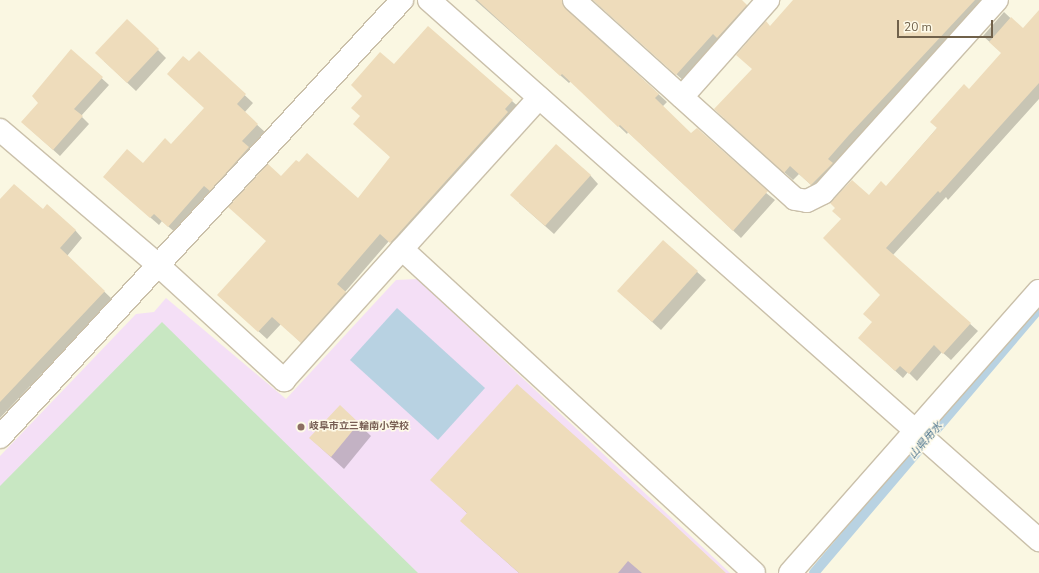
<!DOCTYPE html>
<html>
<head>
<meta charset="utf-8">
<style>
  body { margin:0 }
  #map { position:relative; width:1039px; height:573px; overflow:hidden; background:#faf7e2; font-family:"Nunito Sans","Noto Sans JP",sans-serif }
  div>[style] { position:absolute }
  .education>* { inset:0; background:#f4dff6 }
  .green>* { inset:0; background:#c8e7c2 }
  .water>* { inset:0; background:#b8d2e2 }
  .shadow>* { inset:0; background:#0003 }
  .stream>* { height:10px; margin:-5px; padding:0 5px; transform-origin:5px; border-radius:5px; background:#b8d2e2 }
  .building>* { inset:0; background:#eedcbb }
  .roads { filter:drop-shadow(1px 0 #cac0aa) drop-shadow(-1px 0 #cac0aa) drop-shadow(0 1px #cac0aa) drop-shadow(0 -1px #cac0aa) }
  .minor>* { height:22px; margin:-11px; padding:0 11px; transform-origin:11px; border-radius:11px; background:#fff }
  .dots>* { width:11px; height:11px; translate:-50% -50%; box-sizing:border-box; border:2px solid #fefae8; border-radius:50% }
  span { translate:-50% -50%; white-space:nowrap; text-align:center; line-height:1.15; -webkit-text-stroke:3px #fefae8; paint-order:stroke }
  .education-label { font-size:10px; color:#785e54; font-weight:700 }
  .left { translate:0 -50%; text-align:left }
  .water-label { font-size:11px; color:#4c748f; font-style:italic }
  .scale { position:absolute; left:897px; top:20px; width:96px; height:18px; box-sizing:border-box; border:2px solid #70614a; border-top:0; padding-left:5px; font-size:12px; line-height:14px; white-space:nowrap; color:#70614a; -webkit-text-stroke:3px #fefae8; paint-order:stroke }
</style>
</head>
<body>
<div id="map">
  <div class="education">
    <div style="clip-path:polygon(417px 279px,730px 573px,0 573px,0 456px,136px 314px,154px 312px,166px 298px,286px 399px,396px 280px)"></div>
  </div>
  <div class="green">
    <div style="clip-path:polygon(162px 322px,418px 573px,0 573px,0 486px)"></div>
  </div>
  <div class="water">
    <div style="clip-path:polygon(397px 308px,485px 388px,438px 440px,350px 360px)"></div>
  </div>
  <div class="shadow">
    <div style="clip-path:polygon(475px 0,574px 0,570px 5px,570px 12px,667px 102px,662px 107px,691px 134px,775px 200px,741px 238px,628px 132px,627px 134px,571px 81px,569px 83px)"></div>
    <div style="clip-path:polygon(593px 0,741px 0,755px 13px,685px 82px)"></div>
    <div style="clip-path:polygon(795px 0,991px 0,820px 193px,799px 174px,793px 180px,724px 118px,753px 69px,771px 27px)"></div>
    <div style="clip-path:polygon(1004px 12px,1023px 30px,1039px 12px,1039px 99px,948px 200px,946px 197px,893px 255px,978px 331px,951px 360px,942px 352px,917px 381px,908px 372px,903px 378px,867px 345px,881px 295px,869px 197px,886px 187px,1002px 53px,983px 36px)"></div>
    <div style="clip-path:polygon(428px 27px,521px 109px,399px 250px,389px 241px,345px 292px,353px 301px,309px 350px,281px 324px,267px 339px,227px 303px,267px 241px,281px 177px,358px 199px,391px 158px,361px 116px,394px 65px)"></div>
    <div style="clip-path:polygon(158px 50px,166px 58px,136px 91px,104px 61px)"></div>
    <div style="clip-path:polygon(72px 51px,109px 85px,81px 116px,89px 124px,60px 156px,22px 122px,40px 103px)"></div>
    <div style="clip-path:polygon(199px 52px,253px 103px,244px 113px,266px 133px,177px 234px,162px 221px,159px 225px,113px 185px,171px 145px,205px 108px,189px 63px)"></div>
    <div style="clip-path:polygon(590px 175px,598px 184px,554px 234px,519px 203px)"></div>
    <div style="clip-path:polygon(0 201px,43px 210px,75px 230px,82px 238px,67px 256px,112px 299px,0 418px)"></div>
    <div style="clip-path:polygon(663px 241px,706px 280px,661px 330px,627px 299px)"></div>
    <div style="clip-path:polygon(340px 406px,371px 436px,344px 469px,310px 438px)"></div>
    <div style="clip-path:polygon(432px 480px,724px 573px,519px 573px,474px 533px,468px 514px)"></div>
  </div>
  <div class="stream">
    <div style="left:814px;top:573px;width:347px;rotate:-49.6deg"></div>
  </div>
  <div class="building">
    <div style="clip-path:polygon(477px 0,562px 0,566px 9px,659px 94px,655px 98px,691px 133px,697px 128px,768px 191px,733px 231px,620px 125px,618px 127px,562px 74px,560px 76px)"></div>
    <div style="clip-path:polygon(593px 0,742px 0,747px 5px,717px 38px,713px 34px,676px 75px)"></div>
    <div style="clip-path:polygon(793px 0,975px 0,849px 135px,828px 159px,833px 163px,811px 185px,790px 166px,784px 173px,714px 109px,752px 69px,736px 55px,766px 21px,770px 26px)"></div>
    <div style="clip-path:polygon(1039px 10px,1039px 83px,940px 193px,938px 191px,886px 248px,971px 323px,943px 354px,934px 345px,909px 374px,900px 366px,895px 371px,858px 338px,872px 322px,863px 314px,880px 295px,823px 238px,841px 219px,832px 211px,835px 208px,830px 203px,852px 180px,869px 195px,881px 181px,886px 186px,937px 128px,930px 122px,964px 84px,969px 89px,1001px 53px,989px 42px,1011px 17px,1023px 28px)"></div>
    <div style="clip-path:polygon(127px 19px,159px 49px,127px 83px,95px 53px)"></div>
    <div style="clip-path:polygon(428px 26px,513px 100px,505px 109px,508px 112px,390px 243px,380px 234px,337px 284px,346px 292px,301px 343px,272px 317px,258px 332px,217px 295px,266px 241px,228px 207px,268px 164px,281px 176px,296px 160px,299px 162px,307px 153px,358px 198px,390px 157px,353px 124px,360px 116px,351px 108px,362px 96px,351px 85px,380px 52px,394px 64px)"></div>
    <div style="clip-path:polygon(71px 49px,103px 77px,74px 109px,83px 116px,53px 150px,21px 122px,38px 103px,32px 96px)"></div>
    <div style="clip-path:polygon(199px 51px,246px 94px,237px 104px,258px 124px,242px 141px,249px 147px,210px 191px,204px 186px,168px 227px,154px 214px,150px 218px,103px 177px,127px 149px,143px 163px,165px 138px,171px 144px,204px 108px,167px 74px,183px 56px,189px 61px)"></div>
    <div style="clip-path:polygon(556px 144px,591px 175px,545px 226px,510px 195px)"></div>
    <div style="clip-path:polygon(14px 184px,43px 209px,47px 204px,76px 230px,60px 248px,105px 291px,0 402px,0 199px)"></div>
    <div style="clip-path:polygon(663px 240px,698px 271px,652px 322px,617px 291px)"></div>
    <div style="clip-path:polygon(517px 384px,667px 518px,726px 573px,642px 573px,628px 561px,618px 573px,519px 573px,460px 521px,467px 513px,430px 480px)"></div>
    <div style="clip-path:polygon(340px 405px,359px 423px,331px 457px,309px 438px)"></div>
  </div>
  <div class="roads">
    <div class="minor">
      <div style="left:429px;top:0;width:815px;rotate:41.52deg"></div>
      <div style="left:574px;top:0;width:297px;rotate:42deg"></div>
      <div style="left:795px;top:199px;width:12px;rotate:9deg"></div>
      <div style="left:807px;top:201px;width:18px;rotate:-27deg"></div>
      <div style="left:823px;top:193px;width:260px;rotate:-48deg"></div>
      <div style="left:682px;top:97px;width:130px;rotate:-48.4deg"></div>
      <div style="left:0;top:130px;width:208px;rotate:40.5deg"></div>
      <div style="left:158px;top:265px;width:171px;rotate:42.4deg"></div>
      <div style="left:284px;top:380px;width:176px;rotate:-48deg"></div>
      <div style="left:402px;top:249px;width:478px;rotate:42.6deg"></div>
      <div style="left:402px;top:249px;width:204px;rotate:-47.8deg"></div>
      <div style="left:0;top:437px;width:594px;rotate:-47.39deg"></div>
      <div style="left:790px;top:573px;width:376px;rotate:-48.6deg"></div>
    </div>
  </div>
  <div class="dots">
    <div style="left:301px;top:427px;background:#8d6e63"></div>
  </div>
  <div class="education-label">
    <span class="left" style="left:309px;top:427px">岐阜市立三輪南小学校</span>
  </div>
  <div class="water-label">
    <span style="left:926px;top:441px;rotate:-49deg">山県用水</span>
  </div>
  <div class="scale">20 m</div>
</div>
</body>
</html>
